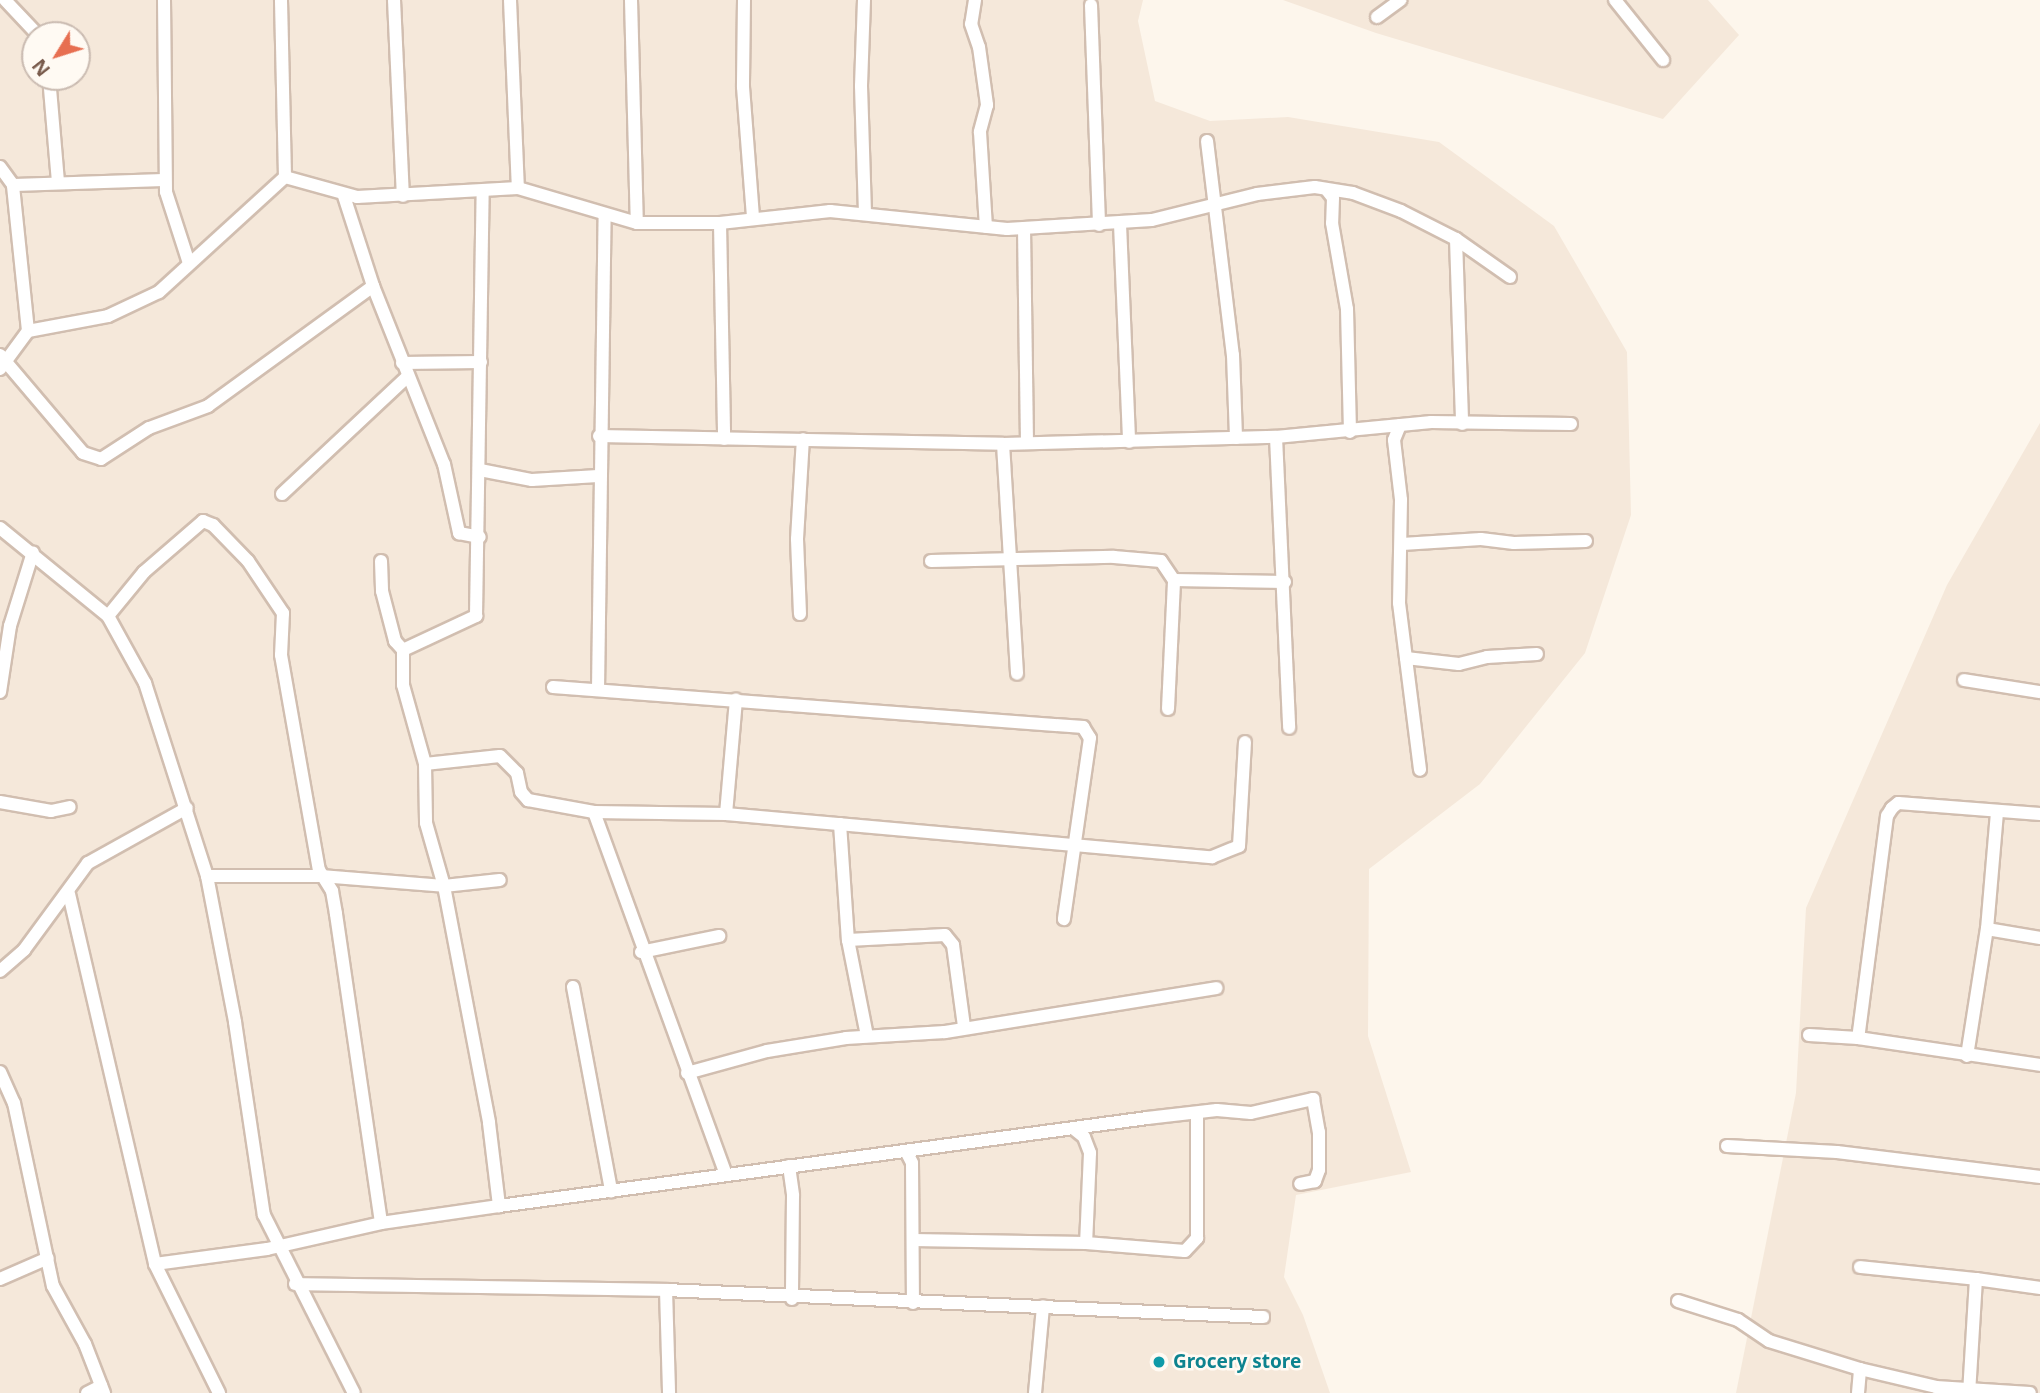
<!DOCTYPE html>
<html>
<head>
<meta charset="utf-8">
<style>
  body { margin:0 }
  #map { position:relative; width:2040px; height:1393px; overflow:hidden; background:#fdf6ec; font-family:"Noto Sans",sans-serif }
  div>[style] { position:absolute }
  .residential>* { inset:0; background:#f5e8da }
  .roads { filter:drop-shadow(2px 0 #d1beb0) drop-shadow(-2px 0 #d1beb0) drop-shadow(0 2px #d1beb0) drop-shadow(0 -2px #d1beb0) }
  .minor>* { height:12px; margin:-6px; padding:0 6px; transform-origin:6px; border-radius:6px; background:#fff }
  .dots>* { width:19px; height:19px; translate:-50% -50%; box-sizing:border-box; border:4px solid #fffaf3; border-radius:50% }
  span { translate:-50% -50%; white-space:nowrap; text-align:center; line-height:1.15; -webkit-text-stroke:5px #fffaf3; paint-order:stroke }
  .culture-label { font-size:19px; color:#0d838f; font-weight:700 }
  .left { translate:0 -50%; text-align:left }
  .north { position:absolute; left:21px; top:21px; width:70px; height:70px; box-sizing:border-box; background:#fffaf3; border:2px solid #cabbb1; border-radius:50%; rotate:232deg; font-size:19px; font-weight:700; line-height:28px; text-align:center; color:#7a5c4d }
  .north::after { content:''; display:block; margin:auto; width:24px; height:32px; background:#e76f51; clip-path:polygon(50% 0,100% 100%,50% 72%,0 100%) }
</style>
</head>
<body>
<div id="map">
  <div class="residential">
    <div style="clip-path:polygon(evenodd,0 0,1143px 0,1138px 21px,1155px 101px,1210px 121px,1288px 117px,1439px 142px,1554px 226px,1627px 352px,1631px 515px,1585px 653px,1480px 784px,1369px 869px,1368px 1036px,1411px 1172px,1296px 1195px,1284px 1277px,1303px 1315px,1330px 1393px,0 1393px,0 0,35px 35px,77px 35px,77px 77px,35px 77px,35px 35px)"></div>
    <div style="clip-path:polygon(1283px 0,1708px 0,1739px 35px,1663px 119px,1376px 33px)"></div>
    <div style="clip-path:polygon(2040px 423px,2040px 1393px,1736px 1393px,1796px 1093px,1806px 908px,1947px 585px)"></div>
  </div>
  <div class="roads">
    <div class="minor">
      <div style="left:5px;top:0;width:48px;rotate:46.7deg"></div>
      <div style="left:164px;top:0;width:192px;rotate:89.4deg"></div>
      <div style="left:166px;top:192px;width:75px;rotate:72.1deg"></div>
      <div style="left:394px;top:0;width:196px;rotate:87.4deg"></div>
      <div style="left:510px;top:0;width:188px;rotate:87.6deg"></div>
      <div style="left:631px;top:0;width:223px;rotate:88.5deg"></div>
      <div style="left:744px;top:0;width:87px;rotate:90.7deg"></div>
      <div style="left:743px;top:87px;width:131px;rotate:85.6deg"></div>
      <div style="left:864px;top:0;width:86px;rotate:92deg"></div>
      <div style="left:861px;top:86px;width:127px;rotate:88.2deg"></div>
      <div style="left:975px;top:0;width:24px;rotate:99deg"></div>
      <div style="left:971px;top:24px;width:24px;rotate:71deg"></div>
      <div style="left:979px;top:47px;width:59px;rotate:82.1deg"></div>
      <div style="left:987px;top:105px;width:28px;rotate:105deg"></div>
      <div style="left:980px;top:132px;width:95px;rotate:86.4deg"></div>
      <div style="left:1615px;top:0;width:77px;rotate:51.3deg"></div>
      <div style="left:1091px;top:5px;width:220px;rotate:87.9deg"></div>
      <div style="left:1377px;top:17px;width:29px;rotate:-36deg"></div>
      <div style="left:49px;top:77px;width:106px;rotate:85.1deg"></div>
      <div style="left:1207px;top:141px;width:216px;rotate:83.1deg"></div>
      <div style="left:1233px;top:355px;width:83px;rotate:87.9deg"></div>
      <div style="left:0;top:167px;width:22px;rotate:54deg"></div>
      <div style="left:285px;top:177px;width:75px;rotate:15.5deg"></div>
      <div style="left:357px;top:197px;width:161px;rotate:-3.2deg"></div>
      <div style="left:518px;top:188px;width:124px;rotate:16.4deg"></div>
      <div style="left:637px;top:223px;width:83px"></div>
      <div style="left:720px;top:223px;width:111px;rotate:-6.2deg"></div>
      <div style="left:830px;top:211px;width:178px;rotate:5.8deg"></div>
      <div style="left:1007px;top:229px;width:145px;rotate:-3.6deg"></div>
      <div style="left:1152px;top:220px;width:108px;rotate:-13.9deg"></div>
      <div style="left:1257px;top:194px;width:58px;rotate:-6.9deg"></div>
      <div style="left:1315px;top:187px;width:38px;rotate:9deg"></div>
      <div style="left:1353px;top:193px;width:51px;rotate:20.6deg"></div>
      <div style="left:1401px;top:211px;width:62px;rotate:27deg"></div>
      <div style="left:1456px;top:239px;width:66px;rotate:35.1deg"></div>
      <div style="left:1326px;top:189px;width:11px;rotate:52deg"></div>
      <div style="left:1333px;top:198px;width:25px;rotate:92deg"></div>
      <div style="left:1332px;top:223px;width:87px;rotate:80.1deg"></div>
      <div style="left:1347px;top:309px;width:123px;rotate:88.6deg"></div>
      <div style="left:344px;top:196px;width:95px;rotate:72.1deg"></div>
      <div style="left:373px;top:286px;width:192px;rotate:68.3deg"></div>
      <div style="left:444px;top:464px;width:71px;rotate:77.7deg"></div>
      <div style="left:459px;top:533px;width:21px;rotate:11deg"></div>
      <div style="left:720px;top:223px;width:216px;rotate:88.9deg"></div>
      <div style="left:1120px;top:224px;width:218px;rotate:87.6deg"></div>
      <div style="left:1024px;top:228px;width:215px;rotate:89.2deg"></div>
      <div style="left:1456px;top:239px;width:185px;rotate:88.1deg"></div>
      <div style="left:28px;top:331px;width:147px;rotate:-95.9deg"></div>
      <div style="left:13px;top:185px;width:152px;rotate:-1.9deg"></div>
      <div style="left:0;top:355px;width:128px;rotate:49.7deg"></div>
      <div style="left:83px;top:453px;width:19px;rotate:18deg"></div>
      <div style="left:101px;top:459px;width:57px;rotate:-32.9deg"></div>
      <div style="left:149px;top:428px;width:63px;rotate:-20.4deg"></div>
      <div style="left:208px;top:406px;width:204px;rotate:-36deg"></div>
      <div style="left:402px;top:363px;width:79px;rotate:-0.7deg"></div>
      <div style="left:0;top:369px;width:47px;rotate:-53.6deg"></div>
      <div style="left:28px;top:331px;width:81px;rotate:-10.6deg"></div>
      <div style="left:108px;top:316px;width:56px;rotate:-25.2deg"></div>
      <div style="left:159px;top:292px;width:171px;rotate:-42.4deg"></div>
      <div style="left:285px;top:177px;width:177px;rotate:-91.3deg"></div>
      <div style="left:1400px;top:425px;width:16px;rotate:112deg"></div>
      <div style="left:1394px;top:440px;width:60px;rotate:83.3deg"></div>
      <div style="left:1401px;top:500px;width:103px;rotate:91.1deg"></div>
      <div style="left:1399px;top:603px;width:168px;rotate:82.8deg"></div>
      <div style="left:599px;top:436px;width:404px;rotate:1.1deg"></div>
      <div style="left:1003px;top:444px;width:273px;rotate:-1.5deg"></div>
      <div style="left:1276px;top:437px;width:156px;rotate:-5.5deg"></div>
      <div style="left:1431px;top:422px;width:140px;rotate:0.8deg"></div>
      <div style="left:1276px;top:437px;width:291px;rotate:87.4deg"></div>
      <div style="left:1003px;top:444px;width:230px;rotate:86.5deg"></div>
      <div style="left:480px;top:470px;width:53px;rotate:10.9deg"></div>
      <div style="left:532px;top:480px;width:66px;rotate:-3.5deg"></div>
      <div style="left:282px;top:494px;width:171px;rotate:-43.1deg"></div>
      <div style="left:0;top:528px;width:139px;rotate:39.2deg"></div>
      <div style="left:108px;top:616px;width:77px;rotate:61.1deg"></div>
      <div style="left:145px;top:683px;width:203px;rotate:72.2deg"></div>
      <div style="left:207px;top:876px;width:149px;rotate:79.1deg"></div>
      <div style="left:235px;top:1022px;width:195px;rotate:81.5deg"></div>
      <div style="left:264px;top:1215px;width:199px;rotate:63.2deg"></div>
      <div style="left:1402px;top:544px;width:79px;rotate:-3.6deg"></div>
      <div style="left:1481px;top:539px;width:33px;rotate:7deg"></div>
      <div style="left:1514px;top:543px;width:72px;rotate:-1.6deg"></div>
      <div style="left:381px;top:561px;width:30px;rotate:88deg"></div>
      <div style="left:382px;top:591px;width:52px;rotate:75.4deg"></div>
      <div style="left:395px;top:641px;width:12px;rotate:48deg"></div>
      <div style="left:403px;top:650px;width:35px;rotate:90deg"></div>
      <div style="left:403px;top:685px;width:82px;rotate:74.4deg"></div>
      <div style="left:425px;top:764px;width:59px;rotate:89deg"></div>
      <div style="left:426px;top:823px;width:66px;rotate:74.1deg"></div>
      <div style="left:444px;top:886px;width:241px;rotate:79.2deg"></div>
      <div style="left:489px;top:1123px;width:84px;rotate:83.1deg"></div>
      <div style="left:931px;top:561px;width:183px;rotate:-1.3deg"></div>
      <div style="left:1114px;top:557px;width:47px;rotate:4.9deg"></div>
      <div style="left:1161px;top:561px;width:23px;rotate:56deg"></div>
      <div style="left:1174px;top:580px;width:111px;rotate:1deg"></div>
      <div style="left:800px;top:614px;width:75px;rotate:-92.3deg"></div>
      <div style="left:797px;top:539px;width:100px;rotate:-86.6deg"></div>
      <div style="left:108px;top:616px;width:57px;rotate:-50.7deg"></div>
      <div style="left:144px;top:572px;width:78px;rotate:-40.8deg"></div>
      <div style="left:203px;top:521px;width:11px;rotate:22deg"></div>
      <div style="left:213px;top:525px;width:50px;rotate:45.8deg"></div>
      <div style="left:248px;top:561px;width:63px;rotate:56.1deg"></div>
      <div style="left:283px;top:613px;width:42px;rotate:92.7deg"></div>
      <div style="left:281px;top:655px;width:218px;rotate:80deg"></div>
      <div style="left:319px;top:870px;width:25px;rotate:58deg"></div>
      <div style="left:332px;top:891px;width:23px;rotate:80deg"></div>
      <div style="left:336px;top:914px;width:312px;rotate:81.7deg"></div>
      <div style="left:403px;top:650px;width:81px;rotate:-25deg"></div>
      <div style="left:476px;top:616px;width:425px;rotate:-89.1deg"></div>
      <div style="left:1406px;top:658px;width:53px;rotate:6.5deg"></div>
      <div style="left:1459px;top:664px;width:29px;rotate:-14deg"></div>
      <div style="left:1487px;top:657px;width:50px;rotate:-3.4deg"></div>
      <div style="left:1964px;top:680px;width:77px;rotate:9deg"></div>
      <div style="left:553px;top:687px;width:532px;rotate:4.32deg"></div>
      <div style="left:1083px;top:727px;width:13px;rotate:58deg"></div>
      <div style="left:1090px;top:738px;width:183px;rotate:98.2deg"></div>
      <div style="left:598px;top:690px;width:473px;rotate:-89.2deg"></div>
      <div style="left:0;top:692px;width:67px;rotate:-81.4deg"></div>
      <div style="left:10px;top:626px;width:77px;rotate:-72.7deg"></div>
      <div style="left:1168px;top:709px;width:129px;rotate:-87.3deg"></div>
      <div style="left:425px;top:764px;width:75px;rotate:-6.1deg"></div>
      <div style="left:500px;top:756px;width:24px;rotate:45deg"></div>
      <div style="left:517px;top:773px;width:19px;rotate:78deg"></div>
      <div style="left:521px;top:792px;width:11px;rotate:49deg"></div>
      <div style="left:528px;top:800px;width:67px;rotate:10.3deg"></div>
      <div style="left:594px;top:812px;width:132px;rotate:0.9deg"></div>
      <div style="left:726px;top:814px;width:488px;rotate:5.1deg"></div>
      <div style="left:1212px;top:857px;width:29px;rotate:-22deg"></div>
      <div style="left:1239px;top:846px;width:104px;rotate:-86.7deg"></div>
      <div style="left:0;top:802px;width:52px;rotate:10deg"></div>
      <div style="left:51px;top:811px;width:19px;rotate:-12deg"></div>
      <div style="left:594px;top:812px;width:386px;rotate:70deg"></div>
      <div style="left:726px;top:814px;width:115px;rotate:-85deg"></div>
      <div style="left:2040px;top:814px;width:142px;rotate:-175.6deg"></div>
      <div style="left:1898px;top:803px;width:8px;rotate:140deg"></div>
      <div style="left:1892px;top:808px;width:9px;rotate:122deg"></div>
      <div style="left:1887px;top:816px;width:224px;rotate:97.4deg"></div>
      <div style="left:1858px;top:1038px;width:184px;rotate:8.4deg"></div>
      <div style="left:840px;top:824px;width:116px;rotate:86.1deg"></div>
      <div style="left:848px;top:940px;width:98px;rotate:78.8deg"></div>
      <div style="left:207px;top:876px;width:114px"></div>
      <div style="left:321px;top:876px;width:123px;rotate:4.6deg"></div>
      <div style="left:444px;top:886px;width:56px;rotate:-6.1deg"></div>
      <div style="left:69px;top:894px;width:380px;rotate:76.9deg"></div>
      <div style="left:155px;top:1264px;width:144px;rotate:63.6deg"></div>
      <div style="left:1987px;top:929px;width:54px;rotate:9.6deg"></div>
      <div style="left:848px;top:940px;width:97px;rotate:-3deg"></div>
      <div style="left:945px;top:935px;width:13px;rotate:51deg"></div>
      <div style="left:953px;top:945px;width:82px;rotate:82.3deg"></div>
      <div style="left:641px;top:952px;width:80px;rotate:-11.6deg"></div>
      <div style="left:0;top:971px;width:32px;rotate:-41deg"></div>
      <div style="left:24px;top:950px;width:108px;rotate:-53.7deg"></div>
      <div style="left:88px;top:863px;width:113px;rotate:-29.1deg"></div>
      <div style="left:573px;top:987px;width:208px;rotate:79.4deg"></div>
      <div style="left:1809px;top:1035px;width:49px;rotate:3.5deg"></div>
      <div style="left:1967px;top:1056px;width:129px;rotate:-81.1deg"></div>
      <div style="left:1987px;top:929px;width:117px;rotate:-85.1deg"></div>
      <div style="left:0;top:1072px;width:34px;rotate:66deg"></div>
      <div style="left:14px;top:1103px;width:187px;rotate:78deg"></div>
      <div style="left:53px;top:1286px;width:66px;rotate:61.1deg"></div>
      <div style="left:85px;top:1344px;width:53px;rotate:68.8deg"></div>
      <div style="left:687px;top:1073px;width:83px;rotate:-15.4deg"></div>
      <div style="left:767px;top:1051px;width:80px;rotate:-9.3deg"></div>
      <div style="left:846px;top:1038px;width:99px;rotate:-3.5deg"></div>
      <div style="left:945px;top:1032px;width:275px;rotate:-9.2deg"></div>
      <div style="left:1073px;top:1128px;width:14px;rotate:39deg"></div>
      <div style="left:1084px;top:1137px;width:17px;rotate:69deg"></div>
      <div style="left:1090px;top:1153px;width:90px;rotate:92.5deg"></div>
      <div style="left:1727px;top:1146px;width:110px;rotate:3.1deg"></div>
      <div style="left:1837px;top:1152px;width:205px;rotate:7deg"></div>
      <div style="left:906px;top:1151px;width:13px;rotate:63deg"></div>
      <div style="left:912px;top:1163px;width:140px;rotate:89.6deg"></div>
      <div style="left:789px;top:1166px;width:30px;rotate:82deg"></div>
      <div style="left:793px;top:1196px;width:103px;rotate:90.6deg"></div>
      <div style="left:913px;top:1240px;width:173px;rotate:1deg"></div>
      <div style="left:1086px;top:1243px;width:99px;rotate:4.6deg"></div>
      <div style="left:1185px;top:1251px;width:18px;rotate:-47deg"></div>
      <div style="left:1197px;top:1238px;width:125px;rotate:-90deg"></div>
      <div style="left:155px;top:1264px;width:113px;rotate:-7.6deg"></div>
      <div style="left:267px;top:1249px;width:117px;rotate:-12.8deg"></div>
      <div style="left:381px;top:1223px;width:119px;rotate:-8.2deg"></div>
      <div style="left:499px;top:1206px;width:654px;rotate:-7.73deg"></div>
      <div style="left:1147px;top:1118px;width:70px;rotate:-6.5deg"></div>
      <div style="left:1217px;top:1110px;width:34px;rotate:5deg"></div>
      <div style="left:1251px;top:1113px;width:64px;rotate:-12.7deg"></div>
      <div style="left:1313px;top:1099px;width:34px;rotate:80deg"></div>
      <div style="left:1319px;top:1132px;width:38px;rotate:90deg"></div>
      <div style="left:1319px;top:1170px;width:12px;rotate:110deg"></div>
      <div style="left:1315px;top:1181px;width:15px;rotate:169deg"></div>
      <div style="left:1860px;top:1267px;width:117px;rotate:5.9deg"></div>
      <div style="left:1976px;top:1279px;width:114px;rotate:93.5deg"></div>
      <div style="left:0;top:1279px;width:52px;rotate:-23.6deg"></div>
      <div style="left:1976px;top:1279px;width:65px;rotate:8deg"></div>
      <div style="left:295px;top:1284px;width:371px;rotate:0.9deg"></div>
      <div style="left:666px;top:1290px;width:598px;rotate:2.59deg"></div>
      <div style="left:666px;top:1290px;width:103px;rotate:88.3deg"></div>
      <div style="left:1678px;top:1301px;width:63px;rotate:17.6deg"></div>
      <div style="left:1738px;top:1320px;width:37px;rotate:34deg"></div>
      <div style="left:1769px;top:1341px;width:95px;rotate:17.1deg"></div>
      <div style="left:1860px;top:1369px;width:78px;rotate:13.3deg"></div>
      <div style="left:1936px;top:1387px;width:94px;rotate:3.7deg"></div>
      <div style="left:87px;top:1393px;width:16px;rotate:-27deg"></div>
      <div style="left:1035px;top:1393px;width:87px;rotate:-84.7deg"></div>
      <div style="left:1858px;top:1393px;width:24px;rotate:-85deg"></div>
    </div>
  </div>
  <div class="dots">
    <div style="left:1159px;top:1362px;background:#0f9aa8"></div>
  </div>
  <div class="culture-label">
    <span class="left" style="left:1173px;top:1362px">Grocery store</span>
  </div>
  <div class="north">N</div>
</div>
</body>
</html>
